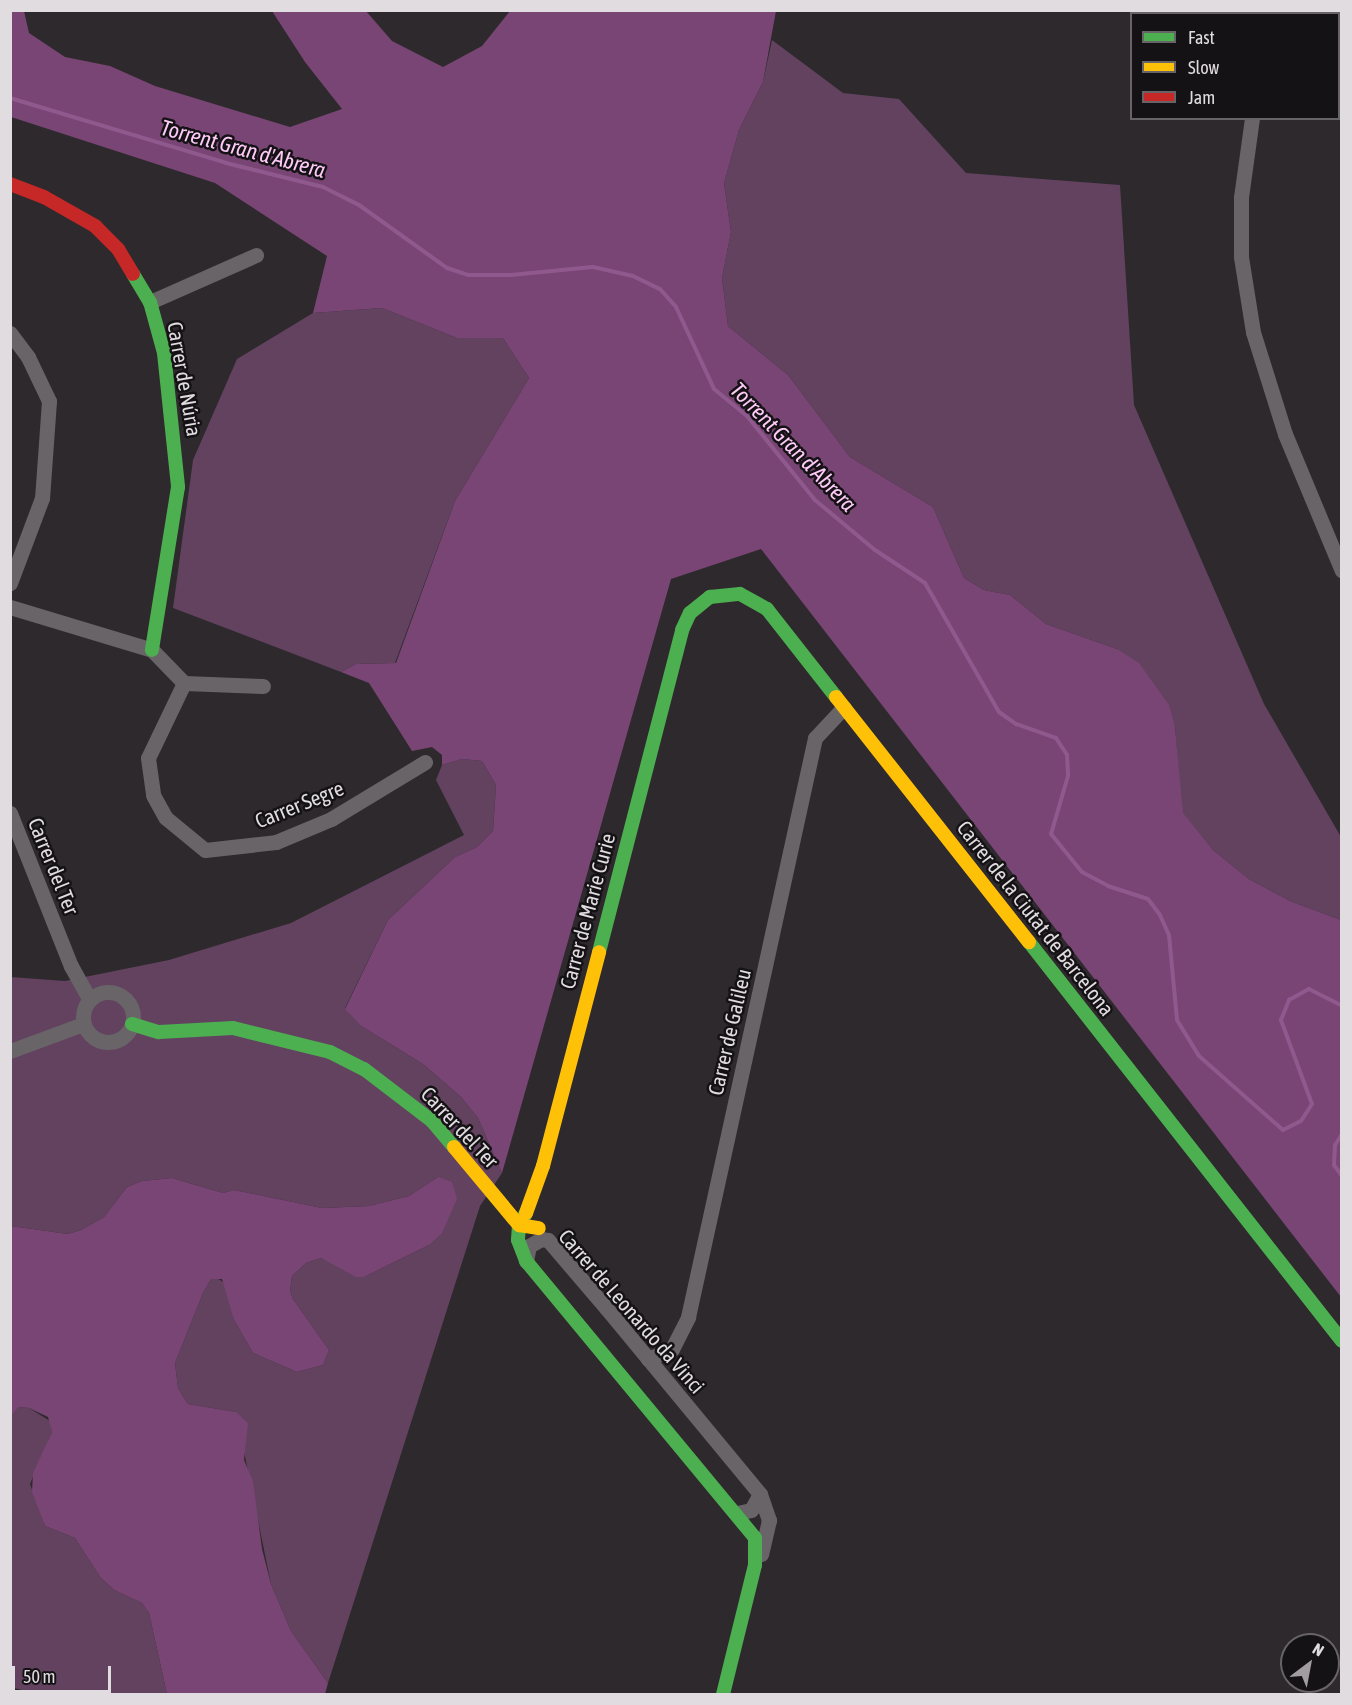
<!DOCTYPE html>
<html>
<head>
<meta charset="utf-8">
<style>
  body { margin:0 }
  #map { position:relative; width:1352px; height:1705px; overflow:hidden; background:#2e292d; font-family:"Asap Condensed",sans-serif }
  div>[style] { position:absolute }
  .green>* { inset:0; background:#62425f }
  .forest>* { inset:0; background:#784574 }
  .stream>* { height:4px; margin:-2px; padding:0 2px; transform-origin:2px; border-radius:2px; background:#90598d }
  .street>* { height:15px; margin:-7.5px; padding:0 7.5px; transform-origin:7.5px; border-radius:7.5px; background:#686468 }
  .street>.ring { margin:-7.5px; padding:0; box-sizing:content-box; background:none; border:15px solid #686468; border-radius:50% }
  .fast>* { height:14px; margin:-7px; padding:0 7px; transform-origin:7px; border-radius:7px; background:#4caf50 }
  .slow>* { height:14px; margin:-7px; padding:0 7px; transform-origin:7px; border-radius:7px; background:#ffc107 }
  .jam>* { height:14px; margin:-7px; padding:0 7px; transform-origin:7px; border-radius:7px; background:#c62828 }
  span { translate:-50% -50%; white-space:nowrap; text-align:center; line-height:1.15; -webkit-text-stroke:5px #151215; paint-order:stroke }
  .street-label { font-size:21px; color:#e1dce0 }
  .water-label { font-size:22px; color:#fecbf9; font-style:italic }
  .frame { position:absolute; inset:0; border:12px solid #e1dce0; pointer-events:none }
  .legend { position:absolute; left:1130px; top:12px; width:210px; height:108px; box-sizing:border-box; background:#151215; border:2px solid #676366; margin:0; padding:8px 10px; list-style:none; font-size:18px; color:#e1dce0 }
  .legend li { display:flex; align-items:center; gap:12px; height:30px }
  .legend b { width:30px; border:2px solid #676366 }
  .north { position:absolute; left:1280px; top:1633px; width:60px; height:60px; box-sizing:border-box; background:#151215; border:2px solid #676366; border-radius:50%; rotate:32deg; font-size:16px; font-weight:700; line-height:24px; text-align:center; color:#e1dce0 }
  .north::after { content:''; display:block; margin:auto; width:21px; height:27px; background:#a29da1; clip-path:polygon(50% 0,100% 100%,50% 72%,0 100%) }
  .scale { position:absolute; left:12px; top:1666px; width:99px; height:27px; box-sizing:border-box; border:3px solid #e1dce0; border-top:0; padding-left:8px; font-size:18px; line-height:21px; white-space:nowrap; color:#e1dce0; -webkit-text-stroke:4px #151215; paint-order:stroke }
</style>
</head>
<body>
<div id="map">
  <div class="green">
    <div style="clip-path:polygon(772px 40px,843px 93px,899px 99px,966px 173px,1120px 185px,1134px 405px,1264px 704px,1341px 837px,1341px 920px,1290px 901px,1249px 879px,1213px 850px,1182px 813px,1175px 727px,1117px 649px,1046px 624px,1010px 595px,984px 590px,964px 578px,933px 507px,850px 457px,788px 375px,728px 326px,722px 278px,731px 232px,724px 183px,739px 130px,763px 82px)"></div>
    <div style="clip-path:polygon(382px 308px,457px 338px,503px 338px,529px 378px,455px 501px,395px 663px,356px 664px,341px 672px,173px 608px,193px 460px,237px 359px,313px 313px)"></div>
    <div style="clip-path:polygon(462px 759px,482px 761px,496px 785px,493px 831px,477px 847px,455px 857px,388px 920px,345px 1008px,361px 1026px,423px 1064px,461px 1097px,478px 1118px,502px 1173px,480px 1206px,328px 1683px,291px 1631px,271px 1584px,236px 1412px,188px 1404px,178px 1388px,175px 1363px,203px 1293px,211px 1279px,217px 1278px,226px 1284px,234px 1320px,253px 1353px,297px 1372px,323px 1365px,329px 1350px,293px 1299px,290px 1291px,292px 1276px,306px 1263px,321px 1258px,364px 1277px,429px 1245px,438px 1177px,409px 1196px,369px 1206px,322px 1208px,234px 1190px,223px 1193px,172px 1178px,142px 1181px,127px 1187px,104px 1217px,81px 1230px,68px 1234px,11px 1226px,10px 977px,65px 981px,169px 960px,291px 923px,464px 835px,436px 780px,442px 765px)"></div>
    <div style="clip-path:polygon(19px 1407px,29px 1408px,50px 1421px,52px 1432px,30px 1484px,45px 1526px,75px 1538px,100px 1577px,114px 1590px,142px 1603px,149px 1613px,167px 1694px,36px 1694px,11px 1687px,10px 1415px)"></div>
  </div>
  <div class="forest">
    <div style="clip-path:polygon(11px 10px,24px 11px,29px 33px,65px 57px,110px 66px,155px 86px,290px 127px,342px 109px,305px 62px,272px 11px,366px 11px,392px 41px,443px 67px,482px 46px,510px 11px,776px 11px,763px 82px,739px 130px,724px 183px,731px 232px,722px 278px,728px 326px,788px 375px,850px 457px,933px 507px,964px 578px,984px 590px,1010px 595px,1046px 624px,1117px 649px,1139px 663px,1169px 705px,1175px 727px,1183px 813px,1213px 850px,1249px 879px,1290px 901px,1341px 920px,1341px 1297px,761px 549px,671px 579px,502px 1173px,478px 1118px,461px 1097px,423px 1064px,361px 1026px,345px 1009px,388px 920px,455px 857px,477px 847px,493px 831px,496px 785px,482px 761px,462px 759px,442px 765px,442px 755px,432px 747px,412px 751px,369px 683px,341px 672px,356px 664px,396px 663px,455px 501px,529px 378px,503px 338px,457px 338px,382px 308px,313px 313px,327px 256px,215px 183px,11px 117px)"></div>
    <div style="clip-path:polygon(438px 1177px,452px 1182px,457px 1199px,442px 1233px,429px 1245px,364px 1277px,356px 1277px,321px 1258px,306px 1263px,292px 1276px,290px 1291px,293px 1299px,329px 1350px,323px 1365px,297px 1372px,253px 1353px,234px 1320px,222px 1279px,211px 1279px,203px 1293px,175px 1363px,178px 1388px,188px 1404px,236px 1412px,248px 1423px,244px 1460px,253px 1481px,262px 1549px,271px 1584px,291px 1631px,328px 1683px,325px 1694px,167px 1694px,149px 1613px,142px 1603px,114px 1590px,100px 1577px,75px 1538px,45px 1526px,32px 1492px,33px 1473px,52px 1432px,48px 1417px,29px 1408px,19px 1407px,11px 1415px,11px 1226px,68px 1234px,81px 1230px,104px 1217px,127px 1187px,142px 1181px,172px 1178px,223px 1193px,234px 1190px,322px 1208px,369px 1206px,409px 1196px)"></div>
  </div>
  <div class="stream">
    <div style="left:10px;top:98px;width:226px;rotate:16.7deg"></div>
    <div style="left:226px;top:163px;width:100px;rotate:13.9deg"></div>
    <div style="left:323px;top:187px;width:40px;rotate:26.6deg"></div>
    <div style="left:359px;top:205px;width:108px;rotate:35.6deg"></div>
    <div style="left:447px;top:268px;width:22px;rotate:18deg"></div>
    <div style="left:468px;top:275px;width:43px"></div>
    <div style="left:511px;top:275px;width:82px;rotate:-5.6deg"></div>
    <div style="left:593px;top:267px;width:41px;rotate:12.7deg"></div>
    <div style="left:633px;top:276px;width:30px;rotate:26deg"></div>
    <div style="left:660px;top:289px;width:24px;rotate:48deg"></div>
    <div style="left:676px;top:307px;width:90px;rotate:65.1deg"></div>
    <div style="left:714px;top:389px;width:43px;rotate:39.3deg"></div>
    <div style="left:747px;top:416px;width:108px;rotate:51deg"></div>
    <div style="left:815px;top:500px;width:78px;rotate:39.8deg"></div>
    <div style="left:875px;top:550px;width:60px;rotate:33.4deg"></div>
    <div style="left:925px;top:583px;width:149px;rotate:60.2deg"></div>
    <div style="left:999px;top:712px;width:21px;rotate:35deg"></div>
    <div style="left:1016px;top:724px;width:42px;rotate:19.3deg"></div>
    <div style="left:1056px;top:738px;width:20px;rotate:57deg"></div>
    <div style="left:1067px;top:755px;width:21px;rotate:87deg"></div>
    <div style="left:1068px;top:776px;width:60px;rotate:106.3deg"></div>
    <div style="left:1051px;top:834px;width:49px;rotate:50.8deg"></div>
    <div style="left:1082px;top:872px;width:30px;rotate:28deg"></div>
    <div style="left:1108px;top:886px;width:42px;rotate:18deg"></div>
    <div style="left:1148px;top:899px;width:20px;rotate:53deg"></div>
    <div style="left:1160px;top:915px;width:22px;rotate:66deg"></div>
    <div style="left:1169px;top:935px;width:85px;rotate:84.6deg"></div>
    <div style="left:1177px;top:1020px;width:42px;rotate:58.6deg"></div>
    <div style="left:1199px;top:1056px;width:112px;rotate:41.4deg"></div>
    <div style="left:1283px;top:1130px;width:20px;rotate:-27deg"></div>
    <div style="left:1301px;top:1121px;width:20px;rotate:-57deg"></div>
    <div style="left:1312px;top:1104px;width:90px;rotate:-110.3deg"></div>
    <div style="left:1281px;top:1020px;width:22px;rotate:-68deg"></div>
    <div style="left:1289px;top:1000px;width:23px;rotate:-29deg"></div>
    <div style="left:1309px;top:989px;width:37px;rotate:27deg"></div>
    <div style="left:1342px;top:1134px;width:13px;rotate:122deg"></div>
    <div style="left:1335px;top:1145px;width:20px;rotate:93deg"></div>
    <div style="left:1334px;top:1165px;width:14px;rotate:54deg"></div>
  </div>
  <div class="street">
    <div style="left:1291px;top:14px;width:4px;rotate:-63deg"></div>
    <div style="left:1252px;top:118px;width:80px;rotate:97.9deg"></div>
    <div style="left:1241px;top:197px;width:60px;rotate:90deg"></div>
    <div style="left:1241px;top:257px;width:76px;rotate:80.9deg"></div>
    <div style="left:1253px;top:332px;width:107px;rotate:72.6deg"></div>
    <div style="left:1285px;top:434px;width:148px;rotate:67.4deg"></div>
    <div style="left:150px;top:302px;width:116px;rotate:-23.9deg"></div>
    <div style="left:10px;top:333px;width:30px;rotate:53deg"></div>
    <div style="left:28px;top:357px;width:49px;rotate:64.5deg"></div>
    <div style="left:49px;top:401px;width:97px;rotate:94.1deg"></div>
    <div style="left:42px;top:498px;width:91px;rotate:110.6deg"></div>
    <div style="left:10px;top:607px;width:148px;rotate:16.8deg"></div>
    <div style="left:152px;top:650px;width:46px;rotate:45.9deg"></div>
    <div style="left:184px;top:683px;width:83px;rotate:115.6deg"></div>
    <div style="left:148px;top:758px;width:37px;rotate:82deg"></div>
    <div style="left:153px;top:795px;width:26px;rotate:61deg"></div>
    <div style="left:166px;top:818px;width:50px;rotate:39.4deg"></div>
    <div style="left:205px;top:850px;width:71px;rotate:-6.4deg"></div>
    <div style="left:276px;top:842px;width:60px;rotate:-22.7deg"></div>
    <div style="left:331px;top:819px;width:110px;rotate:-31.2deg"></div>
    <div style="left:184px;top:683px;width:79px;rotate:2.2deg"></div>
    <div style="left:10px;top:813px;width:165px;rotate:68.3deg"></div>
    <div style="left:71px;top:966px;width:38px;rotate:61deg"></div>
    <div class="ring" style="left:83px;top:992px;width:35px;height:35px"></div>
    <div style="left:10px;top:1051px;width:78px;rotate:-20.3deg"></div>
    <div style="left:526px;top:1261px;width:15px;rotate:-79deg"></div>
    <div style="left:529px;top:1246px;width:14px;rotate:-30deg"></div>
    <div style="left:541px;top:1239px;width:7px;rotate:8deg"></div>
    <div style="left:548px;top:1240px;width:91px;rotate:49.5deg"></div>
    <div style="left:607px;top:1309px;width:240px;rotate:50.4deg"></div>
    <div style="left:760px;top:1494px;width:18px;rotate:119deg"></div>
    <div style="left:751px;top:1510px;width:13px;rotate:167deg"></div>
    <div style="left:648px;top:1359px;width:26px;rotate:-23deg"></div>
    <div style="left:672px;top:1349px;width:36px;rotate:-63deg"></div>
    <div style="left:688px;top:1317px;width:593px;rotate:-77.63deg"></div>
    <div style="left:815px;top:738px;width:42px;rotate:-46.9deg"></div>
    <div style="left:760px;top:1494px;width:28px;rotate:71deg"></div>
    <div style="left:769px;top:1520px;width:35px;rotate:103deg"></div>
  </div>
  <div class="fast">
    <div style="left:133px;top:274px;width:33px;rotate:59deg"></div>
    <div style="left:150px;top:302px;width:53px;rotate:74.6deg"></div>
    <div style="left:164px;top:353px;width:135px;rotate:84deg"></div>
    <div style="left:178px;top:487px;width:165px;rotate:99.1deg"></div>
    <div style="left:1029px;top:942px;width:507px;rotate:51.89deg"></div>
    <div style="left:599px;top:952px;width:333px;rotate:-75.5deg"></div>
    <div style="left:682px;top:630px;width:19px;rotate:-65deg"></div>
    <div style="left:690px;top:613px;width:26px;rotate:-39deg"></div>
    <div style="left:710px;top:597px;width:30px;rotate:-6deg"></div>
    <div style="left:740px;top:594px;width:31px;rotate:29deg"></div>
    <div style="left:767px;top:609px;width:112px;rotate:51.9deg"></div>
    <div style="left:132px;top:1024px;width:28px;rotate:17deg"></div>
    <div style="left:159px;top:1032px;width:74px;rotate:-3.1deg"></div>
    <div style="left:233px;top:1028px;width:100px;rotate:13.9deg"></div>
    <div style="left:330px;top:1052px;width:38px;rotate:27deg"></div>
    <div style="left:364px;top:1069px;width:86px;rotate:37.4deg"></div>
    <div style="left:432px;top:1121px;width:34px;rotate:50deg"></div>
    <div style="left:526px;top:1213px;width:14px;rotate:120deg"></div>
    <div style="left:519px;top:1225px;width:15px;rotate:94deg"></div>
    <div style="left:518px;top:1240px;width:22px;rotate:69deg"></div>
    <div style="left:526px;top:1261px;width:359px;rotate:50.4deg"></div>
    <div style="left:755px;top:1538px;width:27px;rotate:90deg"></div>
    <div style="left:755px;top:1565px;width:133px;rotate:103.9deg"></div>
  </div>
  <div class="slow">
    <div style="left:836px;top:697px;width:312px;rotate:51.8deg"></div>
    <div style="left:454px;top:1147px;width:102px;rotate:50.2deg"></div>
    <div style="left:519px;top:1225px;width:20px;rotate:9deg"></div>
    <div style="left:526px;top:1213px;width:50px;rotate:-70.1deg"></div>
    <div style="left:543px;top:1166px;width:221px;rotate:-75.3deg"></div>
  </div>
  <div class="jam">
    <div style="left:10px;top:184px;width:36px;rotate:21deg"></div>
    <div style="left:44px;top:197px;width:59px;rotate:29.6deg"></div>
    <div style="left:95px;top:226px;width:33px;rotate:45deg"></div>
    <div style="left:118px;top:249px;width:29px;rotate:59deg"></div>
  </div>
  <div class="street-label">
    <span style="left:185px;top:379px;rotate:80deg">Carrer de Núria</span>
    <span style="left:299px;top:804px;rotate:-22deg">Carrer Segre</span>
    <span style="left:54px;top:866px;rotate:68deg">Carrer del Ter</span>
    <span style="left:587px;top:911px;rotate:-75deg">Carrer de Marie Curie</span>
    <span style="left:1036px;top:918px;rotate:52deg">Carrer de la Ciutat de Barcelona</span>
    <span style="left:729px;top:1032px;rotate:-77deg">Carrer de Galileu</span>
    <span style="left:460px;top:1127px;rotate:47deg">Carrer del Ter</span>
    <span style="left:632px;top:1311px;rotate:49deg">Carrer de Leonardo da Vinci</span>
  </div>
  <div class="water-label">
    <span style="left:243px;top:149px;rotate:15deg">Torrent Gran d'Abrera</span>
    <span style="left:793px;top:447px;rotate:46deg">Torrent Gran d'Abrera</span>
  </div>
  <div class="frame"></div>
  <ul class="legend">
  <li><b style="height:8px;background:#4caf50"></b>Fast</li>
  <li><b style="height:8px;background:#ffc107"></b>Slow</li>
  <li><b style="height:8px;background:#c62828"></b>Jam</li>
  </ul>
  <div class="north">N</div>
  <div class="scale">50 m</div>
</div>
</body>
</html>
